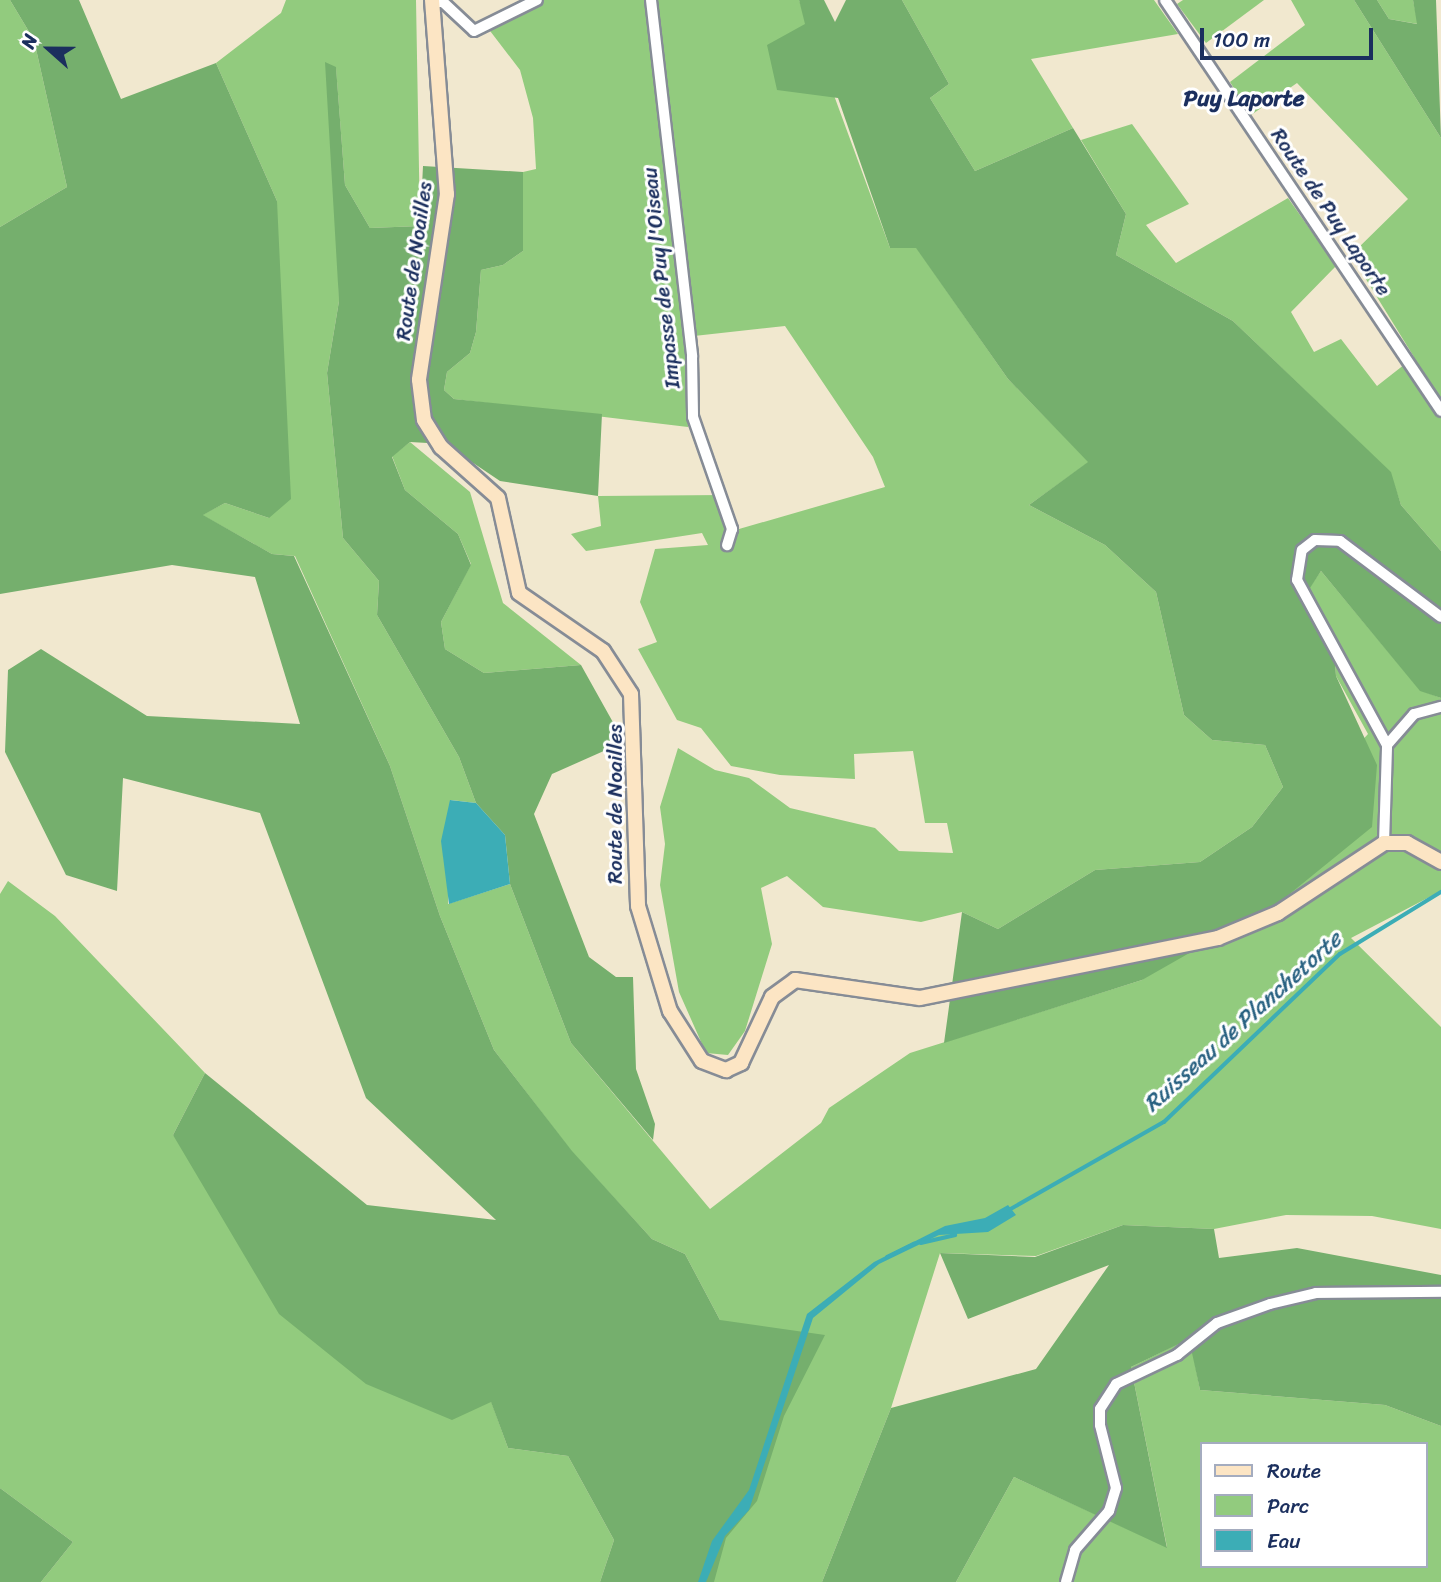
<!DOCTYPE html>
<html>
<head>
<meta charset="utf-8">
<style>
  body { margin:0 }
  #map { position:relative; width:1441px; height:1582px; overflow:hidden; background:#f1e8cf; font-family:Sriracha,sans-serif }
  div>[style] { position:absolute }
  .green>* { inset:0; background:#92cb7e }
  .forest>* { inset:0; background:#75af6d }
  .water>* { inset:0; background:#3cadb6 }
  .stream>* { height:3.5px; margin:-1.75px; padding:0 1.75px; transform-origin:1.75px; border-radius:1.75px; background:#3cadb6 }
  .roads { filter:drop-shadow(2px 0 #868c96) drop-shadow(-2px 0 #868c96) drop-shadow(0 2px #868c96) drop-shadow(0 -2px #868c96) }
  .street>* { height:10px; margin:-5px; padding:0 5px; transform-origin:5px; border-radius:5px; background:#fff }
  .secondary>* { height:14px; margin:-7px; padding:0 7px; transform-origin:7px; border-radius:7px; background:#fce5c4 }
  span { translate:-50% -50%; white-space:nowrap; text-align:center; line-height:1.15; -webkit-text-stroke:6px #fff; paint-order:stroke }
  .street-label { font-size:21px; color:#1b2f5e }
  .neighbourhood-label { font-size:23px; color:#1b2f5e; font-weight:700 }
  .water-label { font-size:23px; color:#286181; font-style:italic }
  .legend { position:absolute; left:1200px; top:1442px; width:228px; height:126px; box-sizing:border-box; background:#fff; border:2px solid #a4acbf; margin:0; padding:9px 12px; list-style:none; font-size:21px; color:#1b2f5e }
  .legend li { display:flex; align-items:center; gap:14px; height:35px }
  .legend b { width:35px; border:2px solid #a4acbf }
  .north { position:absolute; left:14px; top:14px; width:70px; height:70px; -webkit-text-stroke:5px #fff; paint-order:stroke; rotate:291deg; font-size:19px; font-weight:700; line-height:28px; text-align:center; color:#1b2f5e }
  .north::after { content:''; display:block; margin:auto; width:24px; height:32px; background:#1b2f5e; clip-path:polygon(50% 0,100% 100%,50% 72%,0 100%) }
  .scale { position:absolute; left:1200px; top:28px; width:173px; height:32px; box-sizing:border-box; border:4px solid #1b2f5e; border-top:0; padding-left:9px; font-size:21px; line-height:24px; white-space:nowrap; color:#1b2f5e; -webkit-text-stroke:5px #fff; paint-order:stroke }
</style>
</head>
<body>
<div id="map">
  <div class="green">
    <div style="clip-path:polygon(0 0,10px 0,34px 40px,67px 187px,0 227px)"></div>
    <div style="clip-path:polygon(286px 0,416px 0,420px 226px,370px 228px,345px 185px,336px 68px,339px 301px,327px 373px,343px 538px,379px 581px,377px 615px,459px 757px,476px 803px,451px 800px,448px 904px,510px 884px,571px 1043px,710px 1209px,821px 1123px,829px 1108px,910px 1053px,1142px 980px,1368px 734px,1336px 676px,1333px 636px,1309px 588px,1321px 571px,1420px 690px,1441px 698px,1441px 891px,1351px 938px,1441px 1027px,1441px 1229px,1372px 1216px,1286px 1215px,1214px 1229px,1123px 1225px,1036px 1256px,940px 1253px,891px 1408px,822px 1582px,628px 1582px,720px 1320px,685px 1254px,652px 1239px,572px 1152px,494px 1050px,440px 916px,390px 766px,295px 556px,272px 554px,202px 515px,225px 503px,269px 518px,277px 201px,216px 63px,281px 13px)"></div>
    <div style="clip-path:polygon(526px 0,799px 0,890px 248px,916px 247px,1008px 379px,1089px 462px,1029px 505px,1105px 545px,1156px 592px,1184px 715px,1212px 740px,1265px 745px,1283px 787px,1252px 827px,1200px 862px,1095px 870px,998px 929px,962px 912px,921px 922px,823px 907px,787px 876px,761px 888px,772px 944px,745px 1031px,728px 1055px,706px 1053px,679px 992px,660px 885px,665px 844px,660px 807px,678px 748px,715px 770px,749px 778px,790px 808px,875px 828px,899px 851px,953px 853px,947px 823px,925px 823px,913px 751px,854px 754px,855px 779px,780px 775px,731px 766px,701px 728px,677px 720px,638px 649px,657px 642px,640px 602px,655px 549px,708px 545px,702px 533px,586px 551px,571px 534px,601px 526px,598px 496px,724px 495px,739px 529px,885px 487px,873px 457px,785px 326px,685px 337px,688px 427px,454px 399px,444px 390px,447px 372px,470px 353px,476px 332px,481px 270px,503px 265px,523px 251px,523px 172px,536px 169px,533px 118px,520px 70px,484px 23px)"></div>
    <div style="clip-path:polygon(902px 0,1154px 0,1178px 34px,1031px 59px,1073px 128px,975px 171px,930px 98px,949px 84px)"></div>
    <div style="clip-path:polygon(1183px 0,1264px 0,1206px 43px,1177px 4px)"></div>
    <div style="clip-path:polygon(1291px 0,1354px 0,1441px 138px,1441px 551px,1401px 505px,1390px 472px,1233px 321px,1116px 255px,1126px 214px,1081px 140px,1132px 124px,1189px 204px,1146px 225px,1176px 263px,1288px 198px,1336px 266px,1291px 312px,1314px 352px,1341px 339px,1377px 386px,1414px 357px,1351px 255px,1408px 199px,1297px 83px,1251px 115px,1230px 82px,1305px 25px)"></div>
    <div style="clip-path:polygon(1377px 0,1413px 0,1418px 24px,1389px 19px)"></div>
    <div style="clip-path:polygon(410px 442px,470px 492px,503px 603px,581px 665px,484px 673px,445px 649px,441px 622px,471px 564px,458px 534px,405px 490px,392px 456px)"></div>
    <div style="clip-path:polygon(8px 881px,55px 916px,205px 1073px,173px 1135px,491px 1401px,508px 1448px,568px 1456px,614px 1540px,600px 1582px,41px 1582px,73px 1542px,0 1488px,0 894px)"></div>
    <div style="clip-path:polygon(evenodd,1190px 1338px,1200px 1390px,1385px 1405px,1441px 1426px,1441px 1582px,956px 1582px,1014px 1477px,1167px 1547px,1131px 1367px,1190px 1338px,1201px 1444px,1425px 1444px,1425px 1566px,1201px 1566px,1201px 1444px)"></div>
  </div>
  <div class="forest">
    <div style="clip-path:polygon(10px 0,79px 0,121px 99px,216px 63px,277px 201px,291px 499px,269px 518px,225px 503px,203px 515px,272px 554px,294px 556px,390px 766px,440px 916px,494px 1050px,572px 1151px,652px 1239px,685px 1254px,720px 1320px,825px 1335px,784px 1416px,757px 1501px,726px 1538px,714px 1582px,600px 1582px,614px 1540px,568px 1456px,508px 1448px,491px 1402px,452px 1420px,366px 1384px,279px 1314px,173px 1135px,205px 1073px,367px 1205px,496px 1220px,366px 1098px,260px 813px,123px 778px,117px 891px,66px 875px,5px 752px,8px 670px,41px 649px,147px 716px,300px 724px,255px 577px,172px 565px,0 594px,0 227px,67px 187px,34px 40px)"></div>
    <div style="clip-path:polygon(799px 0,824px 0,835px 22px,846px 0,902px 0,949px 84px,930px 98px,975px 171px,1073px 128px,1126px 214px,1116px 255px,1233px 321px,1391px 472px,1401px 505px,1441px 551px,1441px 698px,1420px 691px,1321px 571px,1310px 588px,1333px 636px,1336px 676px,1377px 765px,1372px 827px,1281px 901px,1142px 980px,944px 1043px,962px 912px,998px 929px,1095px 870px,1200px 862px,1252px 827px,1283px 787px,1265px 745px,1212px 740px,1184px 715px,1156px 592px,1105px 545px,1029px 505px,1088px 462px,1008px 379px,916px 248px,890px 248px,838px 98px,777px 90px,767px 45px,805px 24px)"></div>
    <div style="clip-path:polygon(1354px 0,1377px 0,1389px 19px,1417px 24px,1413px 0,1436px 0,1441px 138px)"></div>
    <div style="clip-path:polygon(325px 62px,336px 67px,345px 185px,370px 228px,420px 226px,423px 166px,523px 172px,523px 251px,503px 265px,481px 270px,476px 332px,470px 353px,447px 372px,444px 390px,454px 399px,602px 414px,598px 496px,500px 481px,445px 444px,410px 442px,392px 457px,405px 490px,458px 534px,471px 565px,441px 622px,445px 649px,484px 673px,581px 665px,624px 742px,552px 774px,534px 814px,589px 957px,616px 977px,633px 977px,636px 1069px,655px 1124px,653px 1140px,571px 1043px,510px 884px,505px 835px,476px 803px,459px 757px,377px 615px,379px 581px,343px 538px,327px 373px,339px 301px)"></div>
    <div style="clip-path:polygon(1123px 1225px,1214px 1229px,1219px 1258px,1297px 1248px,1441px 1275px,1441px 1426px,1385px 1405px,1200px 1390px,1189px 1339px,1131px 1367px,1167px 1548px,1014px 1477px,956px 1582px,822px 1582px,891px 1408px,1036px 1369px,1109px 1265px,968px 1319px,940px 1253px,1035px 1257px)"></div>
    <div style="clip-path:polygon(0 1488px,73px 1542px,41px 1582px,0 1582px)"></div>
  </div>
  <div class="water">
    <div style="clip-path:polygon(450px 800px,476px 803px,505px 835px,510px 884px,449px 904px,441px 841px)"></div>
    <div style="clip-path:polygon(1008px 1205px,1016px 1215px,988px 1232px,939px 1235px,879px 1264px,813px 1318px,749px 1510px,725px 1536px,706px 1582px,698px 1582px,712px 1541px,749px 1490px,807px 1314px,874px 1262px,945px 1226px,985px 1218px)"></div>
  </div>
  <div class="stream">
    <div style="left:1009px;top:1210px;width:178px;rotate:-29.6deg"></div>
    <div style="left:1164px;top:1122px;width:243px;rotate:-43.7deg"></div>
    <div style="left:1340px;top:954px;width:119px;rotate:-31.5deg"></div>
    <div style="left:921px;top:1243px;width:35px;rotate:-13deg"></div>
    <div style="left:887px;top:1257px;width:30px;rotate:-26deg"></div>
  </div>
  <div class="roads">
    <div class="street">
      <div style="left:651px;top:0;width:359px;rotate:83.4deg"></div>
      <div style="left:692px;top:357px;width:60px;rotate:89deg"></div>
      <div style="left:693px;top:417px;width:119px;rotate:70.8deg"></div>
      <div style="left:732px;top:529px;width:17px;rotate:107deg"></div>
      <div style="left:1165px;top:0;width:495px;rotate:56.1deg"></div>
      <div style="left:432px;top:2px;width:11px"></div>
      <div style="left:443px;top:2px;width:42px;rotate:43.1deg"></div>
      <div style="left:474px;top:31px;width:70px;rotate:-26.2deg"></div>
      <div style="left:1387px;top:745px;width:188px;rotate:-118.6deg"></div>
      <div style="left:1297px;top:580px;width:30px;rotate:-81deg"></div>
      <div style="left:1302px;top:550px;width:16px;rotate:-38deg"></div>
      <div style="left:1315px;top:540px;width:25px;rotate:2deg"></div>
      <div style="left:1340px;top:541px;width:126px;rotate:37deg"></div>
      <div style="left:1384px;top:843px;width:98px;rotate:-88.2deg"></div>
      <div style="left:1387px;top:745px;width:41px;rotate:-48.9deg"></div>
      <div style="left:1414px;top:714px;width:28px;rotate:-15deg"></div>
      <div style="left:1066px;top:1582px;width:33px;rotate:-74deg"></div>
      <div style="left:1075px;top:1550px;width:52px;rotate:-48.9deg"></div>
      <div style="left:1109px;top:1511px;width:24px;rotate:-73deg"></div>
      <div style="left:1116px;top:1488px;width:65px;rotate:-104.3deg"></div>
      <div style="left:1100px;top:1425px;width:16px;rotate:-90deg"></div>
      <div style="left:1100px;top:1409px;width:30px;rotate:-57deg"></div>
      <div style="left:1116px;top:1384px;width:68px;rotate:-25.4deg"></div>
      <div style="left:1177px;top:1355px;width:51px;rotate:-38.7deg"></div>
      <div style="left:1217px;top:1323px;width:56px;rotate:-19.7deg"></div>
      <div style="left:1270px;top:1304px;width:47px;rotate:-13.4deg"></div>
      <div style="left:1316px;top:1293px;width:125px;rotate:-0.5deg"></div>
    </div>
    <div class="secondary">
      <div style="left:432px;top:0;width:195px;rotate:85.6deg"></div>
      <div style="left:447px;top:194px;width:188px;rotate:98.6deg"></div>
      <div style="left:419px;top:380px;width:40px;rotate:82.9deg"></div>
      <div style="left:424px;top:420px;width:32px;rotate:58deg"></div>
      <div style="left:441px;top:447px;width:76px;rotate:41.8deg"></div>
      <div style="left:498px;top:498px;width:97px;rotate:77.5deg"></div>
      <div style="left:519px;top:593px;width:102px;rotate:34.6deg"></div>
      <div style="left:603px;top:651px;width:51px;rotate:56.9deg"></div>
      <div style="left:631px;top:694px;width:212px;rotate:88.1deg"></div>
      <div style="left:638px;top:906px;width:110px;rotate:73.1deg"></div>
      <div style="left:670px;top:1011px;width:59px;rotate:57.4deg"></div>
      <div style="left:702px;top:1061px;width:26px;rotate:21deg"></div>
      <div style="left:726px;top:1070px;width:17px;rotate:-25deg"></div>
      <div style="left:741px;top:1063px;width:73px;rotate:-64.8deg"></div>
      <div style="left:772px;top:997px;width:29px;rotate:-36deg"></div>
      <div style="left:795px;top:980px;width:126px;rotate:8.2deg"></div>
      <div style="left:920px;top:998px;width:304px;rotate:-11.4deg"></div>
      <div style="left:1218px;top:938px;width:65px;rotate:-22.6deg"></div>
      <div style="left:1278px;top:913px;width:127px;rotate:-33.4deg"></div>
      <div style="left:1384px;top:843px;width:23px"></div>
      <div style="left:1407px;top:843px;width:39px;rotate:29deg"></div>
    </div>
  </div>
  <div class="street-label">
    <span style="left:1331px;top:212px;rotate:56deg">Route de Puy Laporte</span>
    <span style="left:414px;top:261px;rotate:-82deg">Route de Noailles</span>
    <span style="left:661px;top:278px;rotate:-96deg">Impasse de Puy l'Oiseau</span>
    <span style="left:615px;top:804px;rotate:-90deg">Route de Noailles</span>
  </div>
  <div class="neighbourhood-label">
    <span style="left:1244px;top:99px">Puy Laporte</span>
  </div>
  <div class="water-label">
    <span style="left:1243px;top:1022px;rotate:-42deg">Ruisseau de Planchetorte</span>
  </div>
  <ul class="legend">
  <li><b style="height:9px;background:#fce5c4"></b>Route</li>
  <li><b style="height:19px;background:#92cb7e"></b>Parc</li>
  <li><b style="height:19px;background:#3cadb6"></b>Eau</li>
  </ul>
  <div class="north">N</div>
  <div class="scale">100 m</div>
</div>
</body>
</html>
